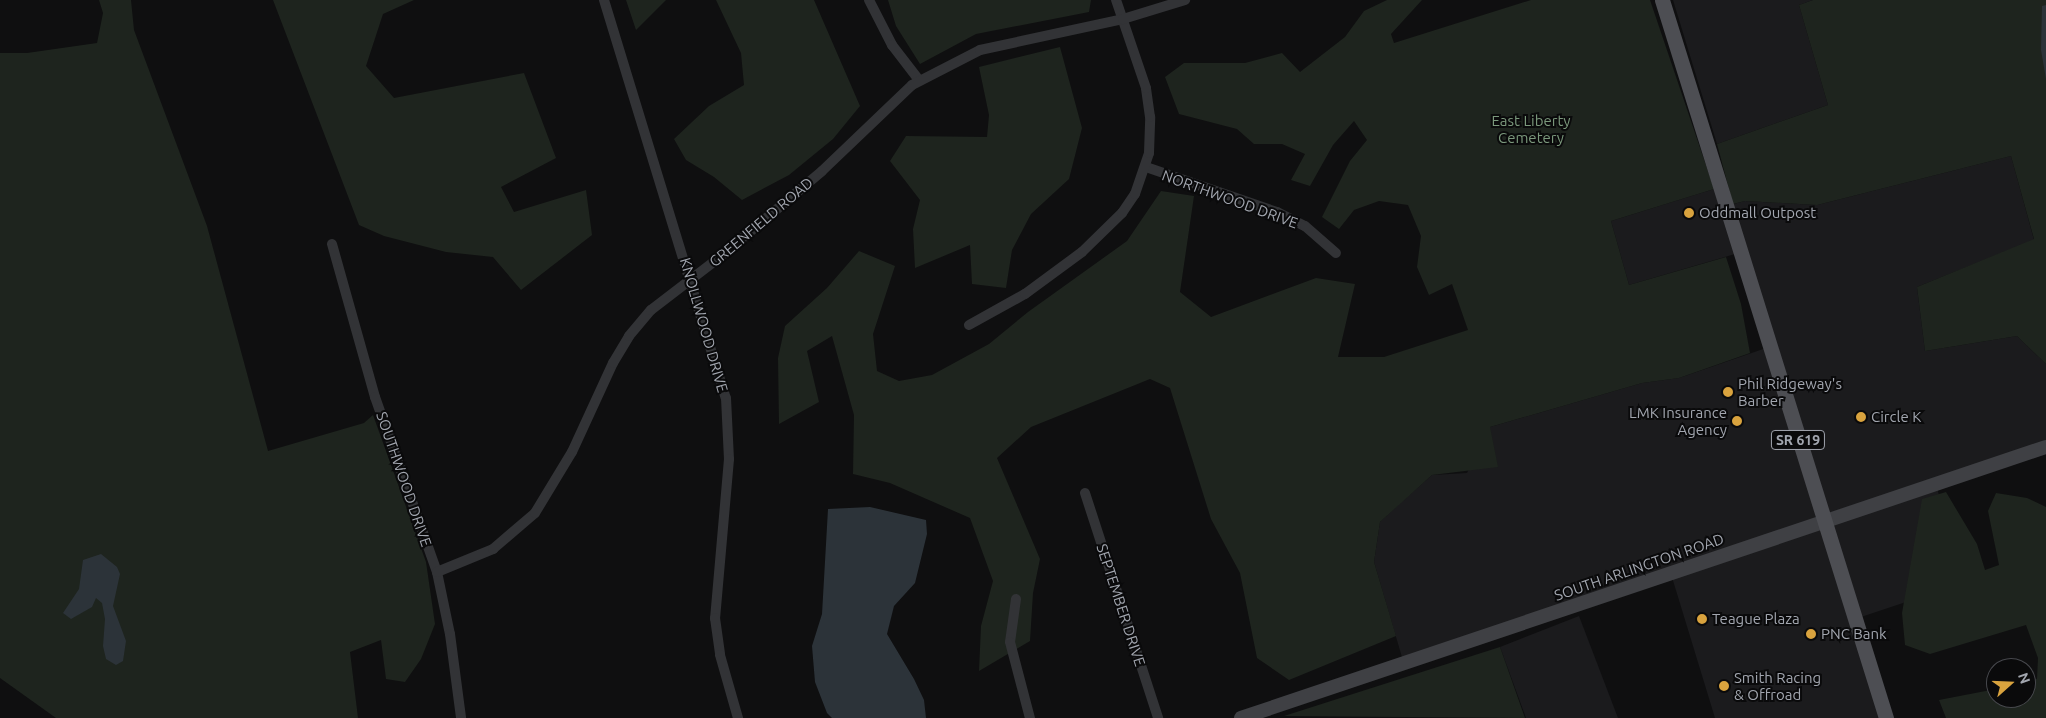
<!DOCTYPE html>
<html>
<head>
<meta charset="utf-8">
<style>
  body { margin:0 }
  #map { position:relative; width:2046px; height:718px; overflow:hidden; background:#0f0f10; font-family:Ubuntu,sans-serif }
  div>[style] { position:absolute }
  .built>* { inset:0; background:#1b1b1d }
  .green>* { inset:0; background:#1e241e }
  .water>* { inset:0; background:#2c3339 }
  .street>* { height:10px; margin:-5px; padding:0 5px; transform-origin:5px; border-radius:5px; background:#323336 }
  .secondary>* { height:14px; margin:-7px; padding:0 7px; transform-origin:7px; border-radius:7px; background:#3f4044 }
  .primary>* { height:15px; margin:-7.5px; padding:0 7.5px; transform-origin:7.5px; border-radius:7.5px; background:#4d4e53 }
  .dots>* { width:14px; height:14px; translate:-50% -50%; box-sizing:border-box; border:2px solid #0a0a0b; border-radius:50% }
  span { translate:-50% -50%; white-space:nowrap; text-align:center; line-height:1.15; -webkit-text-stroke:4px #0a0a0b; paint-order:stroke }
  .shield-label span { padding:1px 4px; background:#0a0a0b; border:1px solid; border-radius:4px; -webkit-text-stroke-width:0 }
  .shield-label { font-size:14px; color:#a2a6af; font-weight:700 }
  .park-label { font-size:15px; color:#7b987c }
  .street-label { font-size:15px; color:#a2a6af }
  .poi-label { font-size:15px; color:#a2a6af }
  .left { translate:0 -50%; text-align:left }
  .right { translate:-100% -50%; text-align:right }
  .north { position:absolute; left:1986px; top:658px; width:50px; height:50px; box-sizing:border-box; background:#0a0a0b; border:1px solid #47484d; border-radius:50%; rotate:70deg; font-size:14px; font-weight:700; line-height:20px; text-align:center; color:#a2a6af }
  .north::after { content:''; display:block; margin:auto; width:18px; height:22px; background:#d9a33e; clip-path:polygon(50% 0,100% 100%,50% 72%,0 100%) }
</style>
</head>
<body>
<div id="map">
  <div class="built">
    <div style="clip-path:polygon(1673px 0,1813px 0,1799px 5px,1828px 105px,1717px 144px)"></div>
    <div style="clip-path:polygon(2011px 156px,2034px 240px,1917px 287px,1925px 351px,2017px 336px,2046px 364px,2046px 447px,1936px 483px,1960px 584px,1855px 619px,1886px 718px,1715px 718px,1671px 574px,1404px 664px,1374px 562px,1380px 522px,1399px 504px,1432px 475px,1467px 473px,1490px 427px,1642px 383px,1679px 378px,1769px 347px,1726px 206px,1745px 201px,1817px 205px)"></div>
    <div style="clip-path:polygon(1714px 189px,1735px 254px,1629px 285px,1611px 221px)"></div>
    <div style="clip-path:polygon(1579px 616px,1618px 718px,1526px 718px,1500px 647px)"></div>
  </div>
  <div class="green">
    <div style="clip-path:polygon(99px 0,131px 0,134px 30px,207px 226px,268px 451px,364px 423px,373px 415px,426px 562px,435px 624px,421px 659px,405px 682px,386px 679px,381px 640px,350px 652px,358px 718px,56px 718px,0 678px,0 53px,27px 53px,97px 43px,103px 13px)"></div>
    <div style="clip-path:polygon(273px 0,414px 0,383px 14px,366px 66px,394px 98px,524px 73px,556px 158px,501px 187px,514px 212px,586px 190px,592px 235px,521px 290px,493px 257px,446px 252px,384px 236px,359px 225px)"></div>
    <div style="clip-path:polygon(626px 0,666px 0,636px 30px)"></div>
    <div style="clip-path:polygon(716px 0,814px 0,860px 106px,833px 139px,789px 175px,742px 200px,714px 177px,686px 160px,674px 139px,709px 106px,744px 85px,741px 53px)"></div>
    <div style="clip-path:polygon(888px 0,1091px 0,1089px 12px,976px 34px,920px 64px,896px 26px)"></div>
    <div style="clip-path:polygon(1387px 0,1422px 0,1391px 34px,1394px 43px,1531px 0,1650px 0,1714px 189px,1611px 221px,1629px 285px,1726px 257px,1741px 304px,1750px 353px,1679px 378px,1642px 383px,1490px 427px,1498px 467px,1432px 475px,1380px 522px,1374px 562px,1396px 636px,1289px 680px,1257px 658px,1240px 573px,1211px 519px,1170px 388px,1150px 379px,1031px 427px,997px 458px,1040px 559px,1033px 593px,1030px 641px,979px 671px,981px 626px,993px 581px,970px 518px,890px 483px,853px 474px,854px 415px,832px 336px,807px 351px,819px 402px,779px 424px,778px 358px,785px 326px,827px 288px,859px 251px,895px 266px,873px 334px,877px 371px,899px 381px,932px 375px,989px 344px,1028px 312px,1127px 241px,1161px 191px,1194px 196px,1180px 292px,1211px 317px,1316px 278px,1355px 284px,1338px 357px,1384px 357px,1468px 330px,1452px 284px,1429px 295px,1417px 267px,1421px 236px,1408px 205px,1379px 201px,1354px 210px,1339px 229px,1322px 217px,1350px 161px,1367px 140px,1354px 121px,1333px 145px,1310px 186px,1291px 180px,1305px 154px,1282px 144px,1254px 144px,1237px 129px,1179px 114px,1165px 77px,1184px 63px,1245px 63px,1282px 53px,1300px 72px,1345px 37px,1364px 11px)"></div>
    <div style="clip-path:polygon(1813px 0,2046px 0,2046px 364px,2017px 336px,1925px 351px,1917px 287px,2034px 239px,2011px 156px,1817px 205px,1745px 201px,1733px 204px,1717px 144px,1828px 105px,1799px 5px)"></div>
    <div style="clip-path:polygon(1060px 47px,1082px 128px,1069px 179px,1031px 214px,1012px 250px,1006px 288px,972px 284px,970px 245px,915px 268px,913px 229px,920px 200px,890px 161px,906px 136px,987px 137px,989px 115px,979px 67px)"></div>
    <div style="clip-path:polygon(1946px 492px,1977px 544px,1985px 570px,1999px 565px,1988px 511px,1996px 493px,2027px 498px,2046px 507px,2046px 718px,1946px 718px,1939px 700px,1996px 689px,1996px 698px,2026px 698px,2026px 682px,2037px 679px,2038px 658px,2026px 625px,1930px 654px,1905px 645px,1902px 613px,1922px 499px)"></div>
    <div style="clip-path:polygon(1500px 647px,1525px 718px,1284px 716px)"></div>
  </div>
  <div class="water">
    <div style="clip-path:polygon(2046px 5px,2046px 79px,2041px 50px,2042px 6px)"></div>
    <div style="clip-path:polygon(870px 507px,926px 520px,927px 534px,915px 583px,894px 606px,887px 634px,914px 679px,924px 700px,926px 718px,832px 718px,827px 713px,815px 682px,812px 646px,822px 614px,828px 509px)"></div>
    <div style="clip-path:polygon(101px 554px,117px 567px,120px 574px,113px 606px,126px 641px,123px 661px,116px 665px,106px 659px,103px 646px,105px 619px,102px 603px,96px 598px,92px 607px,71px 619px,63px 613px,79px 589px,83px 560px)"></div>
  </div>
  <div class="street">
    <div style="left:604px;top:0;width:416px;rotate:73deg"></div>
    <div style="left:726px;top:398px;width:61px;rotate:87.2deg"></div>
    <div style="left:729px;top:459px;width:160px;rotate:95deg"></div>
    <div style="left:715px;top:618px;width:37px;rotate:82deg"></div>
    <div style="left:720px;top:655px;width:66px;rotate:74.1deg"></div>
    <div style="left:869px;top:0;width:51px;rotate:62.9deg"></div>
    <div style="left:892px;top:45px;width:44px;rotate:52.4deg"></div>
    <div style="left:1146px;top:167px;width:139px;rotate:19deg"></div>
    <div style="left:1277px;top:212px;width:31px;rotate:27deg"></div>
    <div style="left:1305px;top:226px;width:41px;rotate:41.1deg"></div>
    <div style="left:332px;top:244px;width:159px;rotate:74.3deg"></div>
    <div style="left:375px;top:397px;width:186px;rotate:70.5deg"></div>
    <div style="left:437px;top:572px;width:63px;rotate:78.2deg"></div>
    <div style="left:450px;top:634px;width:85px;rotate:82.5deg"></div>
    <div style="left:969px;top:325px;width:64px;rotate:-29deg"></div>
    <div style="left:1025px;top:294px;width:71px;rotate:-36.4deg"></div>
    <div style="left:1082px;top:252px;width:56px;rotate:-44.3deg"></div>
    <div style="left:1122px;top:213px;width:23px;rotate:-56deg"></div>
    <div style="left:1135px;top:194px;width:43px;rotate:-71.1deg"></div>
    <div style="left:1149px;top:153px;width:36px;rotate:-88deg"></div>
    <div style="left:1150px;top:117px;width:29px;rotate:-98deg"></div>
    <div style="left:1146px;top:88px;width:93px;rotate:-108.8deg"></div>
    <div style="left:1085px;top:493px;width:237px;rotate:72deg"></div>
    <div style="left:437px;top:572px;width:61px;rotate:-22.3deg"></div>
    <div style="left:493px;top:549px;width:55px;rotate:-40.6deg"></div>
    <div style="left:535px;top:513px;width:71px;rotate:-58.8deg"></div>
    <div style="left:572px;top:452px;width:98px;rotate:-65.3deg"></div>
    <div style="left:613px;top:363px;width:31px;rotate:-59deg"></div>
    <div style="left:629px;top:336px;width:34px;rotate:-50deg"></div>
    <div style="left:651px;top:310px;width:87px;rotate:-37.5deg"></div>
    <div style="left:720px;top:257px;width:133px;rotate:-40.1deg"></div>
    <div style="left:822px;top:171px;width:124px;rotate:-43.7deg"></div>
    <div style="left:912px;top:85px;width:76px;rotate:-27.2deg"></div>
    <div style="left:980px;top:50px;width:146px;rotate:-12.2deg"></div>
    <div style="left:1123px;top:19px;width:65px;rotate:-17deg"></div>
    <div style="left:1016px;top:599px;width:43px;rotate:97.9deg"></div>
    <div style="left:1010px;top:642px;width:79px;rotate:75.3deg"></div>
  </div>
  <div class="secondary">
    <div style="left:1241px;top:718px;width:849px;rotate:-18.61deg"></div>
  </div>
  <div class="primary">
    <div style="left:1662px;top:0;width:752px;rotate:72.67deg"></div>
  </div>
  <div class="dots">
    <div style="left:1689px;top:213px;background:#d9a33e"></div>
    <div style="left:1728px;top:392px;background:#d9a33e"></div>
    <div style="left:1861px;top:417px;background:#d9a33e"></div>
    <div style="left:1737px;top:421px;background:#d9a33e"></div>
    <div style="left:1702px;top:619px;background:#d9a33e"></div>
    <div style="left:1811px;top:634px;background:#d9a33e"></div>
    <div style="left:1724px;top:686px;background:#d9a33e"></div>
  </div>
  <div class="shield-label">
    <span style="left:1798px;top:440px">SR 619</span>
  </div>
  <div class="park-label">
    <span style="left:1531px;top:129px">East Liberty<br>Cemetery</span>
  </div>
  <div class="street-label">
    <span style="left:1230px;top:199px;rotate:20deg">NORTHWOOD DRIVE</span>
    <span style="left:761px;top:222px;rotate:-40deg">GREENFIELD ROAD</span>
    <span style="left:704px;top:325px;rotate:74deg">KNOLLWOOD DRIVE</span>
    <span style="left:404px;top:479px;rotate:71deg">SOUTHWOOD DRIVE</span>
    <span style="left:1639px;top:567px;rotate:-19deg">SOUTH ARLINGTON ROAD</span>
    <span style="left:1121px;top:605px;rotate:72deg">SEPTEMBER DRIVE</span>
  </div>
  <div class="poi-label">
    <span class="left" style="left:1699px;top:213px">Oddmall Outpost</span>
    <span class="left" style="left:1738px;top:392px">Phil Ridgeway's<br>Barber</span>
    <span class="right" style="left:1727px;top:421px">LMK Insurance<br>Agency</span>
    <span class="left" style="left:1871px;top:417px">Circle K</span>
    <span class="left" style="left:1712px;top:619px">Teague Plaza</span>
    <span class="left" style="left:1821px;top:634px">PNC Bank</span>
    <span class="left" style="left:1734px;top:686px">Smith Racing<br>&amp; Offroad</span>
  </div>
  <div class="north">N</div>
</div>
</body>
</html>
